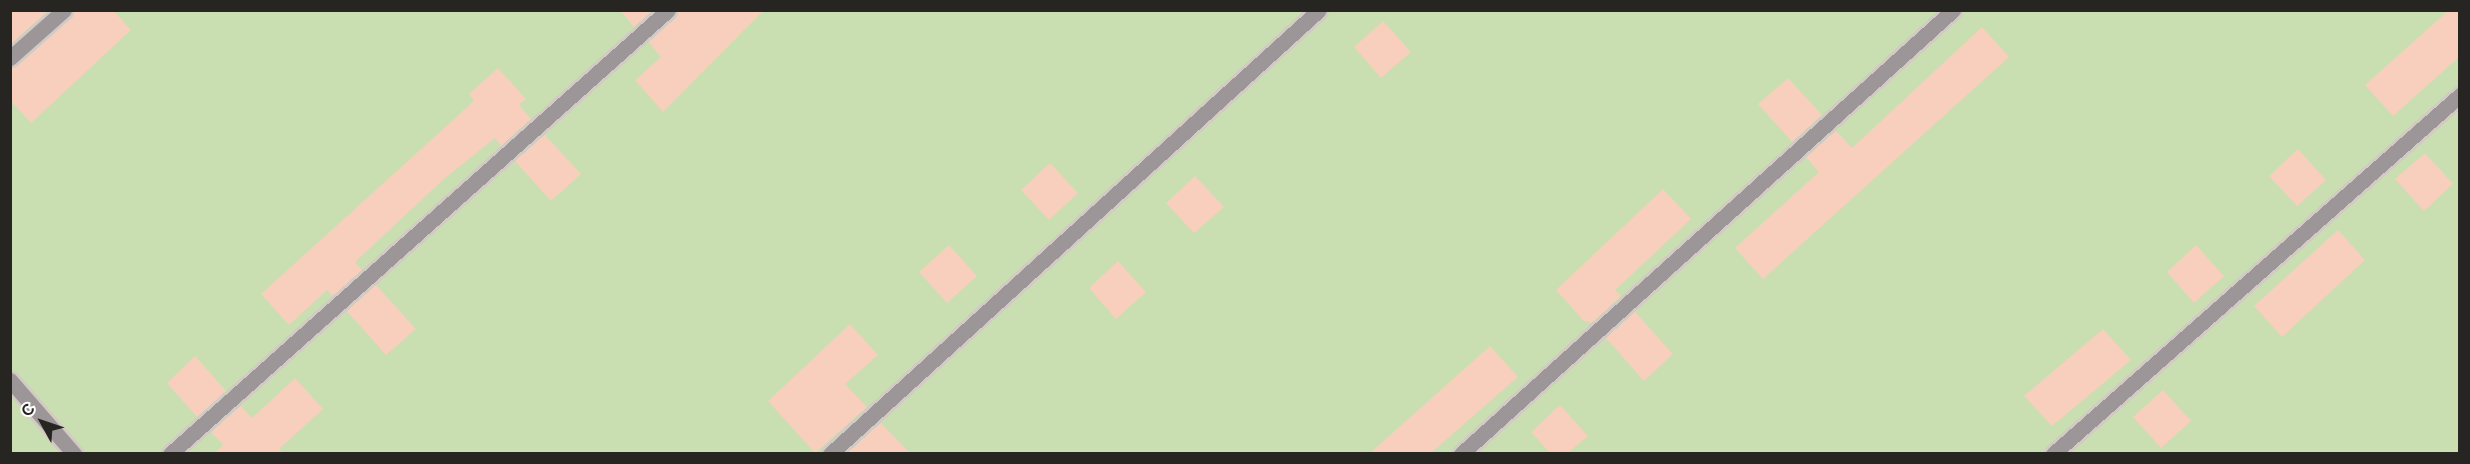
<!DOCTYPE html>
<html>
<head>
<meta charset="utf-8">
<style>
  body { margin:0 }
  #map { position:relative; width:2470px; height:464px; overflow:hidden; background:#f8f0e6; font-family:Raleway,sans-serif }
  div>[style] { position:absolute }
  .green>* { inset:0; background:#c9dfb1 }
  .building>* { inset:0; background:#f7cfbc }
  .roads { filter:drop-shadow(2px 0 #d2cbc3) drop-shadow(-2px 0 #d2cbc3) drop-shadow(0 2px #d2cbc3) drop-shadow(0 -2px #d2cbc3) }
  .minor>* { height:15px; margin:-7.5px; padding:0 7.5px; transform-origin:7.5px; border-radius:7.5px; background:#9c9698 }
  span { translate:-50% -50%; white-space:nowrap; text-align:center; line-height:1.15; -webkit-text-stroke:5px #fff; paint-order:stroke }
  .frame { position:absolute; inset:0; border:12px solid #272521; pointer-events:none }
  .north { position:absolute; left:12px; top:392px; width:60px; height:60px; -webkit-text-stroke:4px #fff; paint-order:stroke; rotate:310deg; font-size:16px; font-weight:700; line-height:24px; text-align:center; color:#272521 }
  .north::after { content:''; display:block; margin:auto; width:21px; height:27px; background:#272521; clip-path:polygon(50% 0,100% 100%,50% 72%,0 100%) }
</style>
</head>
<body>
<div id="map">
  <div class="green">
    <div style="clip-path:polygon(11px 11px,2459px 11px,2459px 453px,11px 453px)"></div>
  </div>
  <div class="building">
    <div style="clip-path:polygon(10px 10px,49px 10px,10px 45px)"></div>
    <div style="clip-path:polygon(73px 10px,113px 10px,131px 30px,31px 123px,10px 100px,10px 68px)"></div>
    <div style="clip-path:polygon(620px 10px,653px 10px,634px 27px)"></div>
    <div style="clip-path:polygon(677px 10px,764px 10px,663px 112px,635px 80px,661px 57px,648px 41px)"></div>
    <div style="clip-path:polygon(2449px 10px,2460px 10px,2460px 56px,2393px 116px,2365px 85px)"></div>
    <div style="clip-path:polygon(1383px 21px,1411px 52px,1381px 78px,1354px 47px)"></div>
    <div style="clip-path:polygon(1982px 27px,2009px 57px,1763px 279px,1735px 248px,1819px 172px,1805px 156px,1835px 130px,1852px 148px)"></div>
    <div style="clip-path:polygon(498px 68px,526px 99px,519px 105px,531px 119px,501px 146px,495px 138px,444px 179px,355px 262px,362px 270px,333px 296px,327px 290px,289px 325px,261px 294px,474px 101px,469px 94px)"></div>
    <div style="clip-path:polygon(1788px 78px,1822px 115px,1792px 142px,1758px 104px)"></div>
    <div style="clip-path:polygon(544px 134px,581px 174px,551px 201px,514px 160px)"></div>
    <div style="clip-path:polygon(2298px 149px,2326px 180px,2297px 206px,2269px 176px)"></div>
    <div style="clip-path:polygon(2425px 153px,2453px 184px,2424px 211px,2395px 179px)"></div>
    <div style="clip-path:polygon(1050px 163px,1078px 193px,1049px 220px,1021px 190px)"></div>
    <div style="clip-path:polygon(1195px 176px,1224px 207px,1194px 233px,1166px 203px)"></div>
    <div style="clip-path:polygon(1663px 189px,1691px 219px,1615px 290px,1621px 296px,1592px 323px,1584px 321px,1556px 290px)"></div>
    <div style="clip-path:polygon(2338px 230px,2365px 260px,2282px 337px,2254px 306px)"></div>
    <div style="clip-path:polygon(949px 245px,977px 276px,947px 303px,919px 272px)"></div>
    <div style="clip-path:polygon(2196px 245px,2224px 276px,2194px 303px,2167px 272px)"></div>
    <div style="clip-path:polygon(1118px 261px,1146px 292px,1116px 319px,1089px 288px)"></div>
    <div style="clip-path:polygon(375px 284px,416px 329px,386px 355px,346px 310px)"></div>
    <div style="clip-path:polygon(1634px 311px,1673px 354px,1644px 381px,1605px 337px)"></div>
    <div style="clip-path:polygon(850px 324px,878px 355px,845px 384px,867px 407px,815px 453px,768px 401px)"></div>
    <div style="clip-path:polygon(2103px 329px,2131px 360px,2052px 426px,2024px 396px)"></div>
    <div style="clip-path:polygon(1490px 346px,1518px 377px,1488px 403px,1431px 453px,1370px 453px)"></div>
    <div style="clip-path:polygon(195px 356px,226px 391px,197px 417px,167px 383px)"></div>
    <div style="clip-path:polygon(295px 378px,323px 409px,279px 449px,283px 453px,214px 453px,223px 445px,210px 431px,240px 405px,252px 418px)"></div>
    <div style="clip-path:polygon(2163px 390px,2191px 421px,2161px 448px,2133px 417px)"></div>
    <div style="clip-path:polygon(1560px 405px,1588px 436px,1568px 453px,1550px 453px,1531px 432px)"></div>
    <div style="clip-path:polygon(880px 422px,910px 453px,845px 453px)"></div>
  </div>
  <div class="roads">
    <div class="minor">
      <div style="left:10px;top:58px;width:72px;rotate:-41.6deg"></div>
      <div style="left:10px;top:380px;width:98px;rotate:49.1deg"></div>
      <div style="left:170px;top:454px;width:667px;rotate:-41.72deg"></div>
      <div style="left:830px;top:454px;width:660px;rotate:-42.24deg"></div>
      <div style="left:1461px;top:454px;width:663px;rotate:-42.06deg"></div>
      <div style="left:2053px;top:454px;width:543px;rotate:-41.41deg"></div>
    </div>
  </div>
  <div class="frame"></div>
  <div class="north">С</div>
</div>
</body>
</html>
